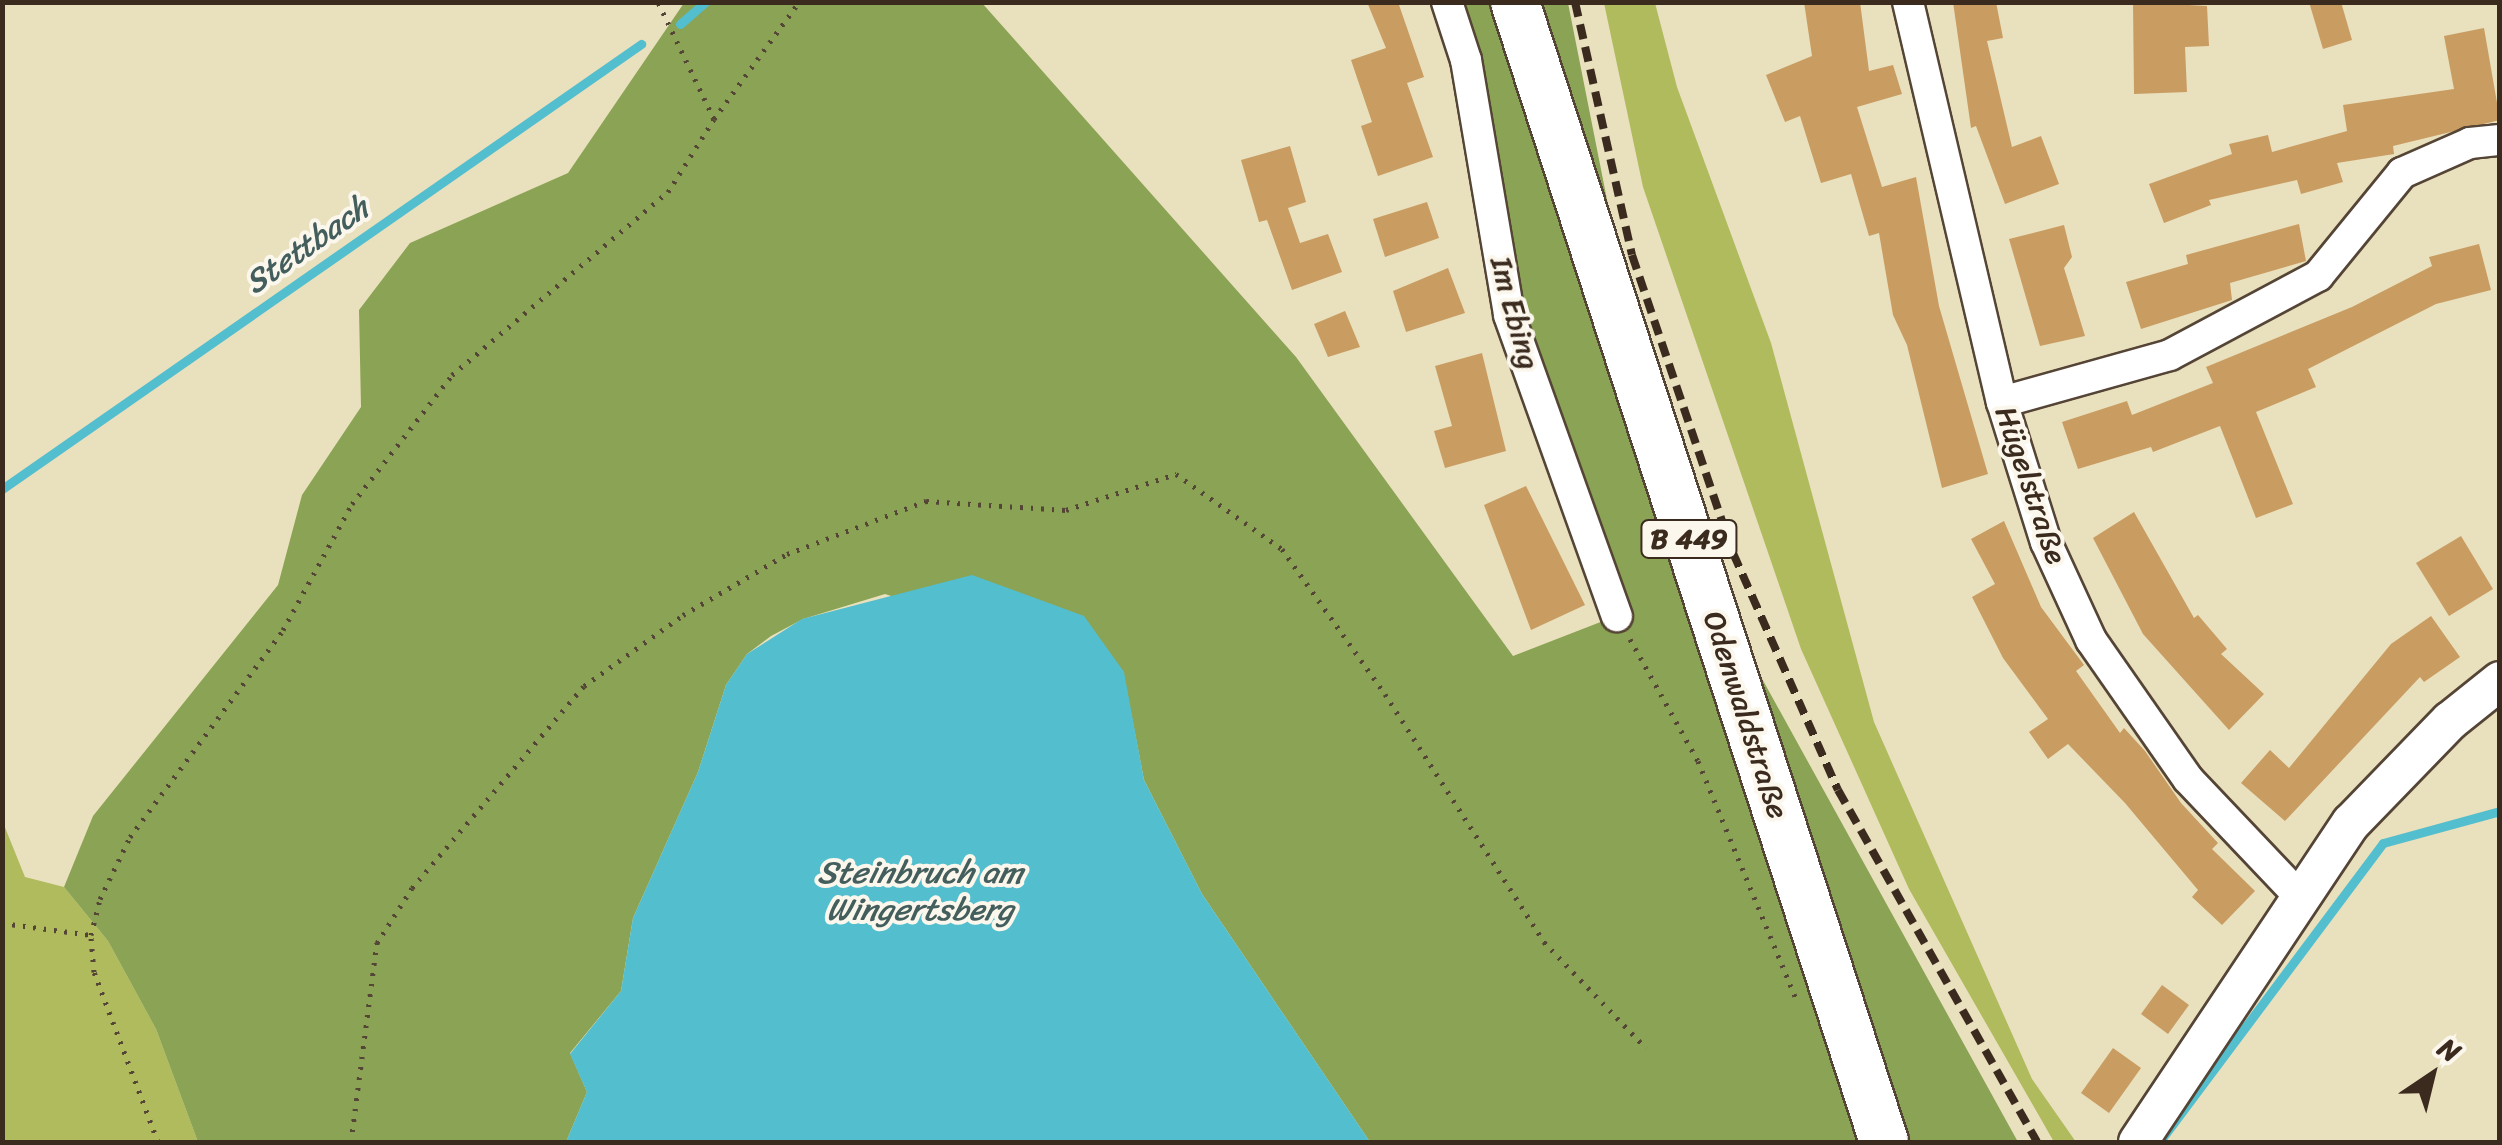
<!DOCTYPE html>
<html>
<head>
<meta charset="utf-8">
<style>
  body { margin:0 }
  #map { position:relative; width:2502px; height:1145px; overflow:hidden; background:#e9e0bd; font-family:Sriracha,sans-serif }
  div>[style] { position:absolute }
  .green>* { inset:0; background:#afbb5d }
  .forest>* { inset:0; background:#8ba354 }
  .water>* { inset:0; background:#52bece }
  .stream>* { height:9px; margin:-4.5px; padding:0 4.5px; transform-origin:4.5px; border-radius:4.5px; background:#52bece }
  .building>* { inset:0; background:#c99c62 }
  .path>* { height:5px; margin-top:-2.5px; transform-origin:0; background:repeating-linear-gradient(90deg,#554536 0 2.5px,transparent 0 10.5px) }
  .roads { filter:drop-shadow(2px 0 #554536) drop-shadow(-2px 0 #554536) drop-shadow(0 2px #554536) drop-shadow(0 -2px #554536) }
  .minor>* { height:30px; margin:-15px; padding:0 15px; transform-origin:15px; border-radius:15px; background:#fff }
  .tertiary>* { height:38px; margin:-19px; padding:0 19px; transform-origin:19px; border-radius:19px; background:#fff }
  .primary>* { height:48px; margin:-24px; padding:0 24px; transform-origin:24px; border-radius:24px; background:#fff }
  .rail>* { height:8px; margin-top:-4px; transform-origin:0; background:repeating-linear-gradient(90deg,#3b2a1e 0 15px,transparent 0 23px) }
  span { translate:-50% -50%; white-space:nowrap; text-align:center; line-height:1.15; -webkit-text-stroke:8px #fbf7ec; paint-order:stroke }
  .shield-label span { padding:2px 8px; background:#fbf7ec; border:2px solid; border-radius:8px; -webkit-text-stroke-width:0 }
  .shield-label { font-size:28px; color:#3b2a1e; font-weight:700 }
  .street-label { font-size:30px; color:#3b2a1e }
  .water-label { font-size:32px; color:#435e5c; font-style:italic }
  .frame { position:absolute; inset:0; border:5px solid #3b2a1e; pointer-events:none }
  .north { position:absolute; left:2382px; top:1025px; width:100px; height:100px; -webkit-text-stroke:8px #fbf7ec; paint-order:stroke; rotate:35deg; font-size:28px; font-weight:700; line-height:40px; text-align:center; color:#3b2a1e }
  .north::after { content:''; display:block; margin:auto; width:35px; height:45px; background:#3b2a1e; clip-path:polygon(50% 0,100% 100%,50% 72%,0 100%) }
</style>
</head>
<body>
<div id="map">
  <div class="green">
    <div style="clip-path:polygon(1604px 3px,1655px 3px,1677px 87px,1771px 343px,1874px 722px,2032px 1079px,2076px 1142px,2054px 1142px,1909px 889px,1801px 649px,1643px 187px)"></div>
    <div style="clip-path:polygon(2px 820px,25px 877px,64px 887px,108px 941px,156px 1029px,198px 1142px,3px 1142px)"></div>
  </div>
  <div class="forest">
    <div style="clip-path:polygon(684px 3px,982px 3px,1296px 357px,1513px 656px,1616px 616px,1509px 315px,1447px 3px,1568px 3px,1616px 245px,1760px 675px,2018px 1142px,1370px 1142px,1202px 894px,1144px 780px,1123px 671px,885px 594px,803px 619px,771px 636px,747px 654px,726px 685px,698px 772px,633px 918px,621px 991px,570px 1053px,587px 1092px,566px 1142px,198px 1142px,156px 1029px,108px 941px,64px 887px,93px 816px,278px 585px,302px 495px,361px 407px,359px 310px,410px 243px,568px 173px)"></div>
  </div>
  <div class="water">
    <div style="clip-path:polygon(972px 575px,1084px 616px,1124px 672px,1144px 780px,1202px 894px,1370px 1142px,566px 1142px,587px 1092px,570px 1054px,621px 991px,633px 918px,698px 772px,726px 685px,747px 654px,802px 619px)"></div>
  </div>
  <div class="stream">
    <div style="left:680px;top:24px;width:33px;rotate:-41deg"></div>
    <div style="left:2px;top:489px;width:779px;rotate:-34.85deg"></div>
    <div style="left:2163px;top:1137px;width:367px;rotate:-53.2deg"></div>
    <div style="left:2383px;top:843px;width:121px;rotate:-15.3deg"></div>
  </div>
  <div class="building">
    <div style="clip-path:polygon(1367px 2px,1398px 2px,1424px 77px,1407px 83px,1433px 157px,1378px 176px,1361px 126px,1372px 122px,1351px 60px,1386px 48px)"></div>
    <div style="clip-path:polygon(1804px 2px,1860px 2px,1869px 71px,1893px 65px,1902px 94px,1857px 107px,1882px 187px,1916px 177px,1939px 306px,1988px 474px,1942px 488px,1907px 345px,1893px 315px,1879px 233px,1869px 236px,1851px 174px,1821px 183px,1800px 116px,1785px 122px,1766px 75px,1812px 56px)"></div>
    <div style="clip-path:polygon(1953px 2px,1996px 2px,2003px 38px,1987px 41px,2012px 147px,2041px 136px,2059px 184px,2005px 204px,1976px 126px,1971px 128px)"></div>
    <div style="clip-path:polygon(2133px 2px,2207px 6px,2209px 46px,2185px 47px,2187px 92px,2134px 94px)"></div>
    <div style="clip-path:polygon(2309px 2px,2341px 2px,2352px 40px,2323px 49px)"></div>
    <div style="clip-path:polygon(2484px 28px,2500px 120px,2393px 146px,2394px 154px,2337px 163px,2343px 182px,2301px 194px,2297px 180px,2209px 200px,2211px 205px,2164px 223px,2149px 184px,2232px 154px,2229px 144px,2268px 135px,2272px 152px,2347px 131px,2343px 105px,2454px 89px,2444px 36px)"></div>
    <div style="clip-path:polygon(1290px 146px,1306px 202px,1288px 208px,1300px 243px,1328px 234px,1342px 272px,1292px 290px,1267px 220px,1259px 222px,1241px 160px)"></div>
    <div style="clip-path:polygon(1427px 202px,1439px 238px,1385px 257px,1373px 219px)"></div>
    <div style="clip-path:polygon(2299px 224px,2306px 261px,2230px 283px,2232px 300px,2141px 329px,2126px 282px,2188px 264px,2186px 255px)"></div>
    <div style="clip-path:polygon(2064px 225px,2072px 257px,2064px 268px,2085px 336px,2040px 346px,2009px 239px)"></div>
    <div style="clip-path:polygon(2479px 244px,2491px 290px,2436px 304px,2308px 369px,2316px 387px,2256px 412px,2293px 504px,2256px 518px,2220px 426px,2153px 452px,2151px 447px,2078px 469px,2062px 422px,2127px 401px,2132px 415px,2213px 383px,2206px 367px,2352px 307px,2432px 266px,2429px 257px)"></div>
    <div style="clip-path:polygon(1448px 268px,1465px 313px,1406px 332px,1393px 291px)"></div>
    <div style="clip-path:polygon(1345px 311px,1360px 347px,1328px 357px,1314px 324px)"></div>
    <div style="clip-path:polygon(1482px 353px,1506px 451px,1445px 468px,1434px 431px,1452px 426px,1435px 366px)"></div>
    <div style="clip-path:polygon(1526px 486px,1585px 605px,1531px 630px,1484px 505px)"></div>
    <div style="clip-path:polygon(2134px 512px,2194px 618px,2198px 615px,2227px 649px,2221px 654px,2264px 694px,2229px 730px,2143px 634px,2093px 538px)"></div>
    <div style="clip-path:polygon(2004px 521px,2041px 607px,2084px 665px,2076px 671px,2120px 733px,2124px 728px,2145px 751px,2181px 803px,2218px 843px,2212px 849px,2255px 891px,2222px 925px,2192px 897px,2198px 890px,2125px 803px,2068px 744px,2048px 759px,2029px 732px,2048px 719px,2003px 658px,1972px 597px,1995px 584px,1971px 539px)"></div>
    <div style="clip-path:polygon(2461px 536px,2493px 589px,2449px 616px,2416px 563px)"></div>
    <div style="clip-path:polygon(2431px 616px,2460px 657px,2424px 682px,2420px 677px,2285px 821px,2241px 783px,2270px 750px,2289px 768px,2391px 644px)"></div>
    <div style="clip-path:polygon(2162px 985px,2189px 1005px,2168px 1034px,2141px 1014px)"></div>
    <div style="clip-path:polygon(2113px 1048px,2141px 1068px,2109px 1113px,2081px 1093px)"></div>
  </div>
  <div class="path">
    <div style="left:714px;top:119px;width:145px;rotate:-54deg"></div>
    <div style="left:1630px;top:639px;width:140px;rotate:60.9deg"></div>
    <div style="left:1698px;top:761px;width:260px;rotate:67.6deg"></div>
    <div style="left:2px;top:923px;width:90px;rotate:7.7deg"></div>
    <div style="left:158px;top:1142px;width:182px;rotate:-110.6deg"></div>
    <div style="left:94px;top:972px;width:37px;rotate:-95deg"></div>
    <div style="left:91px;top:935px;width:37px;rotate:-76deg"></div>
    <div style="left:100px;top:899px;width:69px;rotate:-64.2deg"></div>
    <div style="left:130px;top:837px;width:257px;rotate:-53.5deg"></div>
    <div style="left:283px;top:630px;width:144px;rotate:-61.3deg"></div>
    <div style="left:352px;top:504px;width:163px;rotate:-52.2deg"></div>
    <div style="left:452px;top:375px;width:283px;rotate:-40.3deg"></div>
    <div style="left:668px;top:192px;width:86px;rotate:-57.8deg"></div>
    <div style="left:714px;top:119px;width:130px;rotate:-115.6deg"></div>
    <div style="left:351px;top:1142px;width:201px;rotate:-82.6deg"></div>
    <div style="left:377px;top:943px;width:65px;rotate:-57.5deg"></div>
    <div style="left:412px;top:888px;width:265px;rotate:-49.6deg"></div>
    <div style="left:584px;top:686px;width:122px;rotate:-35.6deg"></div>
    <div style="left:683px;top:615px;width:121px;rotate:-30.4deg"></div>
    <div style="left:787px;top:554px;width:149px;rotate:-20.9deg"></div>
    <div style="left:926px;top:501px;width:140px;rotate:3.7deg"></div>
    <div style="left:1066px;top:510px;width:116px;rotate:-18.1deg"></div>
    <div style="left:1176px;top:474px;width:130px;rotate:35.3deg"></div>
    <div style="left:1282px;top:549px;width:178px;rotate:54.6deg"></div>
    <div style="left:1385px;top:694px;width:295px;rotate:57.3deg"></div>
    <div style="left:1544px;top:942px;width:147px;rotate:46.1deg"></div>
  </div>
  <div class="roads">
    <div class="minor">
      <div style="left:1447px;top:2px;width:61px;rotate:71.9deg"></div>
      <div style="left:1466px;top:60px;width:259px;rotate:80.4deg"></div>
      <div style="left:1509px;top:315px;width:320px;rotate:70.3deg"></div>
      <div style="left:1908px;top:2px;width:411px;rotate:76.8deg"></div>
      <div style="left:2002px;top:402px;width:147px;rotate:72.6deg"></div>
      <div style="left:2046px;top:542px;width:108px;rotate:65.3deg"></div>
      <div style="left:2091px;top:640px;width:169px;rotate:55.1deg"></div>
      <div style="left:2188px;top:779px;width:163px;rotate:46.5deg"></div>
      <div style="left:2002px;top:402px;width:174px;rotate:-15.6deg"></div>
      <div style="left:2170px;top:355px;width:168px;rotate:-28.1deg"></div>
      <div style="left:2318px;top:276px;width:133px;rotate:-50.8deg"></div>
      <div style="left:2402px;top:173px;width:74px;rotate:-23.8deg"></div>
      <div style="left:2470px;top:143px;width:30px;rotate:-6deg"></div>
    </div>
    <div class="tertiary">
      <div style="left:2138px;top:1142px;width:384px;rotate:-56.3deg"></div>
      <div style="left:2351px;top:823px;width:142px;rotate:-45.9deg"></div>
      <div style="left:2450px;top:721px;width:64px;rotate:-38.7deg"></div>
    </div>
    <div class="primary">
      <div style="left:1515px;top:2px;width:1198px;rotate:72.06deg"></div>
    </div>
  </div>
  <div class="rail">
    <div style="left:1575px;top:2px;width:259px;rotate:77.3deg"></div>
    <div style="left:1632px;top:255px;width:315px;rotate:71.3deg"></div>
    <div style="left:1733px;top:553px;width:259px;rotate:66.1deg"></div>
    <div style="left:1838px;top:790px;width:404px;rotate:60.5deg"></div>
  </div>
  <div class="shield-label">
    <span style="left:1689px;top:539px">B 449</span>
  </div>
  <div class="street-label">
    <span style="left:1515px;top:313px;rotate:75deg">Im Ebing</span>
    <span style="left:2031px;top:485px;rotate:71deg">Hügelstraße</span>
    <span style="left:1746px;top:715px;rotate:72deg">Odenwaldstraße</span>
  </div>
  <div class="water-label">
    <span style="left:307px;top:246px;rotate:-35deg">Stettbach</span>
    <span style="left:920px;top:892px">Steinbruch am<br>Wingertsberg</span>
  </div>
  <div class="frame"></div>
  <div class="north">N</div>
</div>
</body>
</html>
